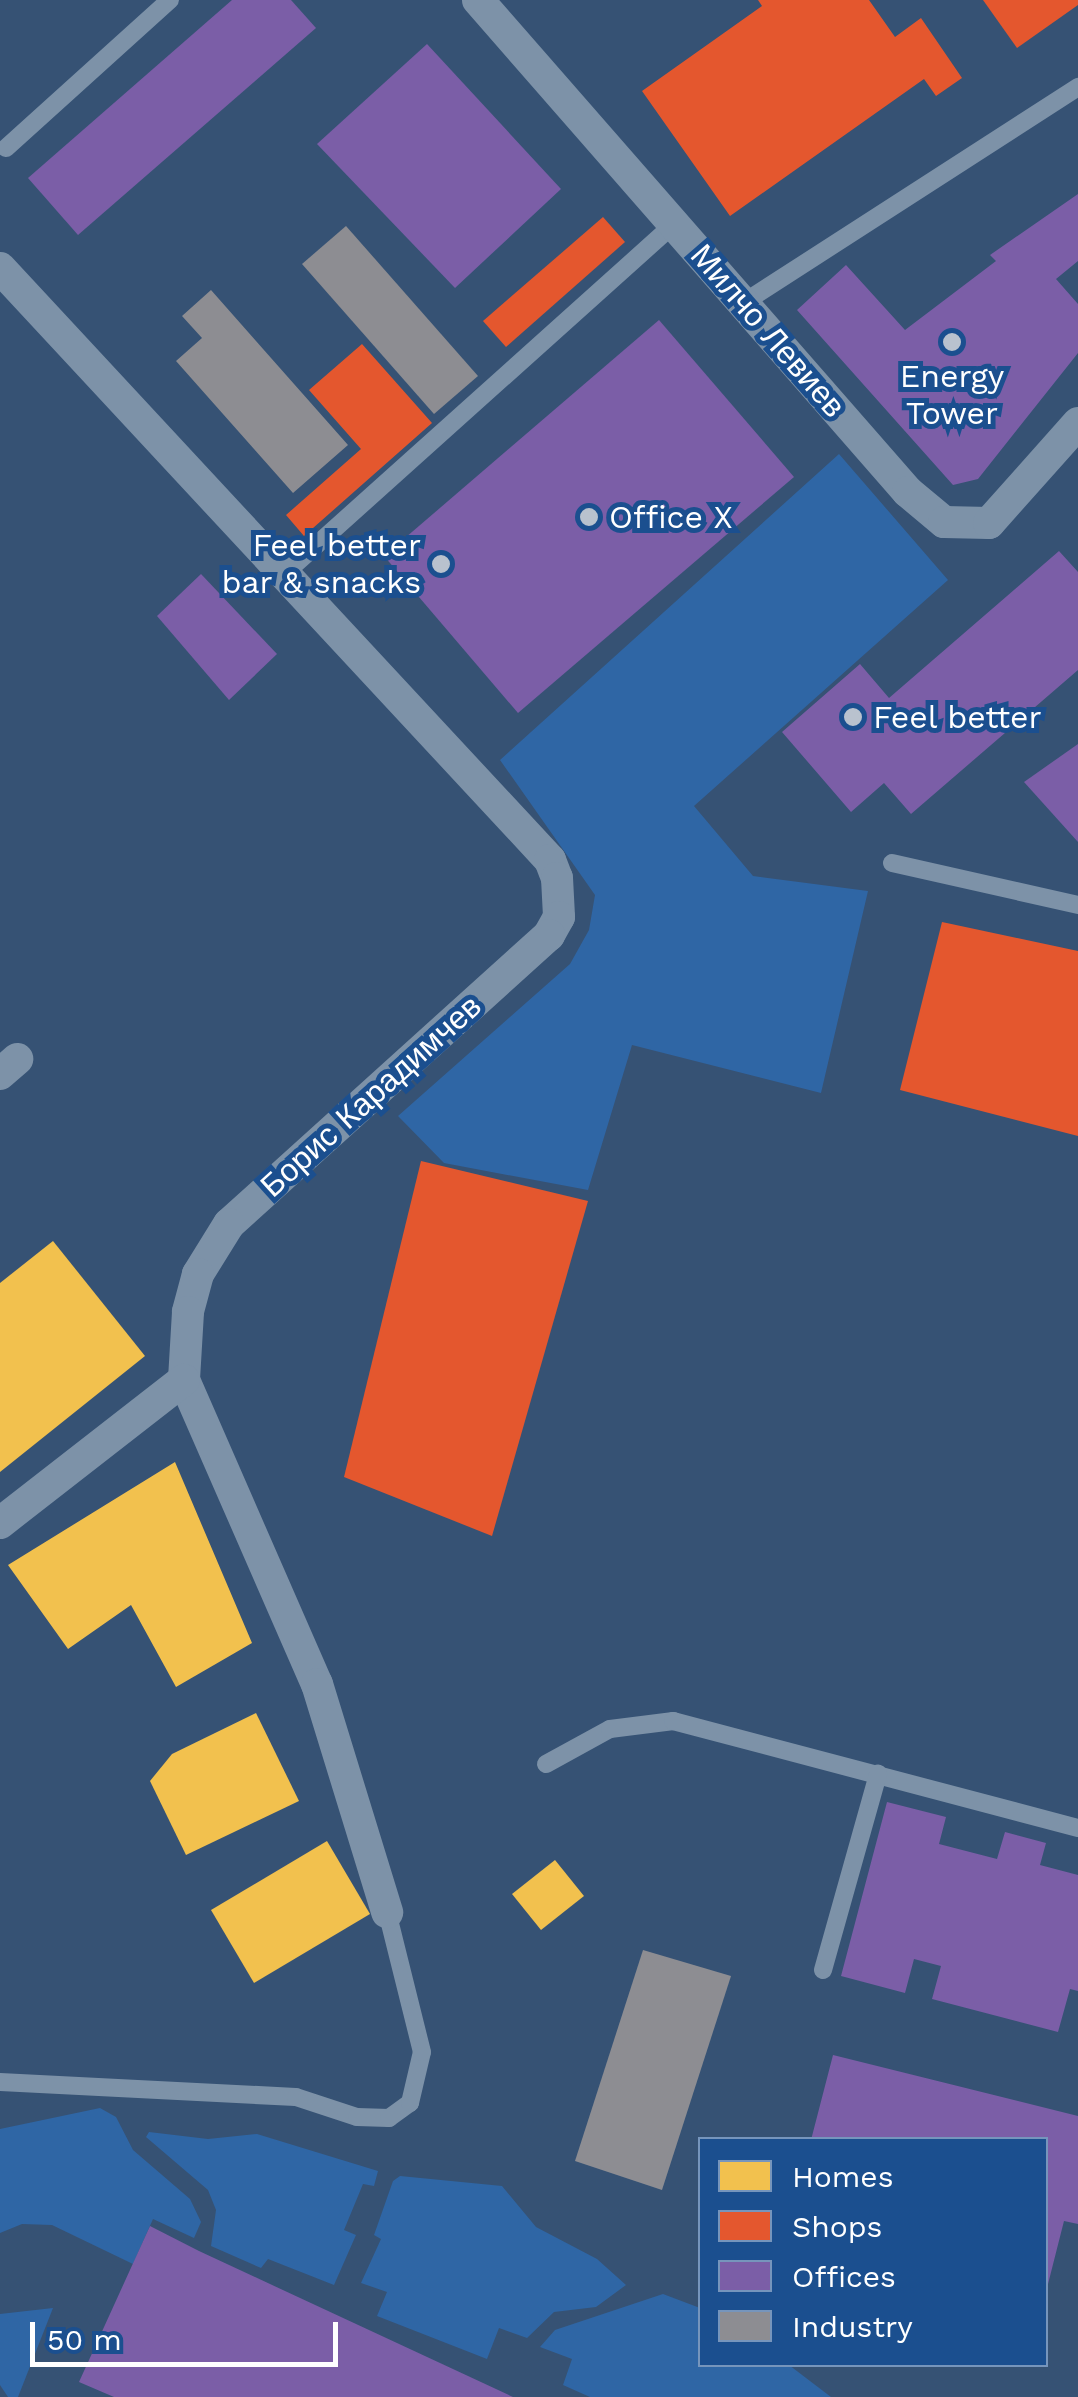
<!DOCTYPE html>
<html>
<head>
<meta charset="utf-8">
<style>
  body { margin:0 }
  #map { position:relative; width:1078px; height:2397px; overflow:hidden; background:#365274; font-family:"Work Sans",sans-serif }
  div>[style] { position:absolute }
  .green>* { inset:0; background:#2f66a5 }
  .homes>* { inset:0; background:#f2c14e }
  .shops>* { inset:0; background:#e4572e }
  .offices>* { inset:0; background:#7b5ea7 }
  .industry>* { inset:0; background:#8d8d92 }
  .service>* { height:18px; margin:-9px; padding:0 9px; transform-origin:9px; border-radius:9px; background:#7d92a8 }
  .minor>* { height:32px; margin:-16px; padding:0 16px; transform-origin:16px; border-radius:16px; background:#7d92a8 }
  .dots>* { width:28px; height:28px; translate:-50% -50%; box-sizing:border-box; border:5px solid #1b4f8f; border-radius:50% }
  span { translate:-50% -50%; white-space:nowrap; text-align:center; line-height:1.15; -webkit-text-stroke:10px #1b4f8f; paint-order:stroke }
  .street-label { font-size:32px; color:#fff }
  .poi-label { font-size:32px; color:#fff }
  .left { translate:0 -50%; text-align:left }
  .right { translate:-100% -50%; text-align:right }
  .legend { position:absolute; left:698px; top:2137px; width:350px; height:230px; box-sizing:border-box; background:#1b4f8f; border:2px solid #7695bc; margin:0; padding:12px 18px; list-style:none; font-size:30px; color:#fff }
  .legend li { display:flex; align-items:center; gap:20px; height:50px }
  .legend b { width:50px; border:2px solid #7695bc }
  .scale { position:absolute; left:30px; top:2322px; width:308px; height:45px; box-sizing:border-box; border:5px solid #fff; border-top:0; padding-left:12px; font-size:30px; line-height:35px; white-space:nowrap; color:#fff; -webkit-text-stroke:8px #1b4f8f; paint-order:stroke }
</style>
</head>
<body>
<div id="map">
  <div class="green">
    <div style="clip-path:polygon(839px 454px,948px 580px,694px 806px,753px 876px,868px 891px,821px 1093px,632px 1045px,588px 1190px,444px 1163px,398px 1116px,570px 964px,589px 930px,595px 895px,500px 760px)"></div>
    <div style="clip-path:polygon(100px 2108px,116px 2117px,133px 2150px,190px 2199px,201px 2222px,194px 2238px,153px 2219px,133px 2264px,52px 2225px,22px 2224px,0 2233px,0 2129px)"></div>
    <div style="clip-path:polygon(149px 2132px,208px 2139px,257px 2134px,378px 2171px,374px 2186px,363px 2184px,344px 2230px,356px 2235px,334px 2285px,268px 2259px,261px 2268px,211px 2246px,216px 2210px,208px 2190px,146px 2137px)"></div>
    <div style="clip-path:polygon(400px 2176px,502px 2186px,536px 2227px,597px 2259px,626px 2285px,596px 2307px,554px 2312px,527px 2338px,499px 2328px,487px 2359px,377px 2316px,387px 2292px,361px 2283px,381px 2239px,374px 2235px,393px 2181px)"></div>
    <div style="clip-path:polygon(663px 2294px,700px 2308px,700px 2364px,789px 2365px,831px 2397px,590px 2397px,563px 2385px,572px 2359px,540px 2347px,555px 2330px)"></div>
    <div style="clip-path:polygon(53px 2308px,18px 2397px,8px 2397px,0 2385px,0 2314px)"></div>
  </div>
  <div class="homes">
    <div style="clip-path:polygon(53px 1241px,145px 1356px,0 1472px,0 1283px)"></div>
    <div style="clip-path:polygon(175px 1462px,252px 1643px,176px 1687px,131px 1605px,68px 1649px,8px 1565px)"></div>
    <div style="clip-path:polygon(256px 1713px,299px 1801px,186px 1855px,150px 1781px,172px 1754px)"></div>
    <div style="clip-path:polygon(327px 1841px,370px 1914px,254px 1983px,211px 1910px)"></div>
    <div style="clip-path:polygon(555px 1860px,584px 1896px,541px 1930px,512px 1894px)"></div>
  </div>
  <div class="shops">
    <div style="clip-path:polygon(758px 0,869px 0,895px 37px,921px 18px,962px 78px,936px 96px,924px 79px,730px 216px,642px 91px,762px 6px)"></div>
    <div style="clip-path:polygon(983px 0,1078px 0,1078px 5px,1017px 48px)"></div>
    <div style="clip-path:polygon(603px 217px,625px 242px,506px 347px,483px 321px)"></div>
    <div style="clip-path:polygon(362px 344px,432px 423px,304px 536px,286px 515px,361px 449px,309px 390px)"></div>
    <div style="clip-path:polygon(942px 922px,1078px 951px,1078px 1136px,900px 1090px)"></div>
    <div style="clip-path:polygon(421px 1161px,588px 1201px,492px 1536px,344px 1477px)"></div>
  </div>
  <div class="offices">
    <div style="clip-path:polygon(232px 0,291px 0,316px 28px,78px 235px,28px 178px)"></div>
    <div style="clip-path:polygon(427px 44px,561px 189px,455px 288px,317px 144px)"></div>
    <div style="clip-path:polygon(1078px 194px,1078px 261px,1056px 279px,1078px 304px,1078px 353px,978px 479px,953px 485px,797px 310px,846px 265px,905px 330px,996px 261px,990px 255px)"></div>
    <div style="clip-path:polygon(659px 320px,794px 477px,518px 713px,384px 556px)"></div>
    <div style="clip-path:polygon(1059px 551px,1078px 572px,1078px 670px,911px 814px,884px 783px,851px 812px,782px 732px,860px 664px,889px 698px)"></div>
    <div style="clip-path:polygon(201px 574px,277px 654px,229px 700px,157px 616px)"></div>
    <div style="clip-path:polygon(1078px 744px,1078px 842px,1024px 782px)"></div>
    <div style="clip-path:polygon(887px 1802px,946px 1817px,939px 1844px,997px 1859px,1005px 1832px,1046px 1843px,1040px 1865px,1078px 1875px,1078px 1991px,1070px 1989px,1058px 2032px,932px 1999px,941px 1966px,914px 1959px,905px 1993px,841px 1976px)"></div>
    <div style="clip-path:polygon(833px 2055px,1078px 2116px,1078px 2224px,1064px 2221px,1047px 2288px,1046px 2140px,811px 2140px)"></div>
    <div style="clip-path:polygon(150px 2226px,199px 2251px,513px 2397px,114px 2397px,79px 2382px)"></div>
  </div>
  <div class="industry">
    <div style="clip-path:polygon(346px 226px,478px 376px,434px 414px,302px 264px)"></div>
    <div style="clip-path:polygon(211px 290px,348px 445px,293px 493px,176px 361px,202px 338px,182px 316px)"></div>
    <div style="clip-path:polygon(643px 1950px,731px 1976px,662px 2190px,575px 2161px)"></div>
  </div>
  <div class="service">
    <div style="left:6px;top:148px;width:221px;rotate:-42.1deg"></div>
    <div style="left:743px;top:303px;width:399px;rotate:-32.8deg"></div>
    <div style="left:283px;top:575px;width:525px;rotate:-41.91deg"></div>
    <div style="left:892px;top:863px;width:191px;rotate:12.7deg"></div>
    <div style="left:546px;top:1764px;width:73px;rotate:-28.7deg"></div>
    <div style="left:610px;top:1729px;width:64px;rotate:-7.2deg"></div>
    <div style="left:673px;top:1721px;width:419px;rotate:14.8deg"></div>
    <div style="left:823px;top:1970px;width:204px;rotate:-74.3deg"></div>
    <div style="left:0;top:2082px;width:296px;rotate:2.9deg"></div>
    <div style="left:296px;top:2097px;width:64px;rotate:18.2deg"></div>
    <div style="left:357px;top:2117px;width:32px;rotate:2deg"></div>
    <div style="left:389px;top:2118px;width:26px;rotate:-36deg"></div>
    <div style="left:410px;top:2103px;width:52px;rotate:-76.8deg"></div>
    <div style="left:422px;top:2052px;width:144px;rotate:-104deg"></div>
  </div>
  <div class="minor">
    <div style="left:478px;top:0;width:653px;rotate:48.85deg"></div>
    <div style="left:908px;top:492px;width:47px;rotate:39.8deg"></div>
    <div style="left:944px;top:522px;width:45px;rotate:1.3deg"></div>
    <div style="left:989px;top:523px;width:134px;rotate:-48.3deg"></div>
    <div style="left:0;top:268px;width:808px;rotate:47.11deg"></div>
    <div style="left:550px;top:860px;width:19px;rotate:69deg"></div>
    <div style="left:557px;top:878px;width:39px;rotate:87deg"></div>
    <div style="left:559px;top:917px;width:21px;rotate:119deg"></div>
    <div style="left:549px;top:935px;width:431px;rotate:137.9deg"></div>
    <div style="left:229px;top:1224px;width:59px;rotate:121.8deg"></div>
    <div style="left:198px;top:1274px;width:39px;rotate:105deg"></div>
    <div style="left:188px;top:1312px;width:68px;rotate:93.4deg"></div>
    <div style="left:184px;top:1380px;width:332px;rotate:66.4deg"></div>
    <div style="left:317px;top:1684px;width:239px;rotate:72.9deg"></div>
    <div style="left:0;top:1074px;width:23px;rotate:-41deg"></div>
    <div style="left:0;top:1523px;width:233px;rotate:-37.9deg"></div>
  </div>
  <div class="dots">
    <div style="left:952px;top:342px;background:#b9c2ce"></div>
    <div style="left:589px;top:517px;background:#b9c2ce"></div>
    <div style="left:441px;top:564px;background:#b9c2ce"></div>
    <div style="left:853px;top:717px;background:#b9c2ce"></div>
  </div>
  <div class="street-label">
    <span style="left:768px;top:331px;rotate:49deg">Милчо Левиев</span>
    <span style="left:371px;top:1096px;rotate:-42deg">Борис Карадимчев</span>
  </div>
  <div class="poi-label">
    <span style="left:952px;top:395px">Energy<br>Tower</span>
    <span class="left" style="left:609px;top:517px">Office X</span>
    <span class="right" style="left:421px;top:564px">Feel better<br>bar &amp; snacks</span>
    <span class="left" style="left:873px;top:717px">Feel better</span>
  </div>
  <ul class="legend">
  <li><b style="height:28px;background:#f2c14e"></b>Homes</li>
  <li><b style="height:28px;background:#e4572e"></b>Shops</li>
  <li><b style="height:28px;background:#7b5ea7"></b>Offices</li>
  <li><b style="height:28px;background:#8d8d92"></b>Industry</li>
  </ul>
  <div class="scale">50 m</div>
</div>
</body>
</html>
